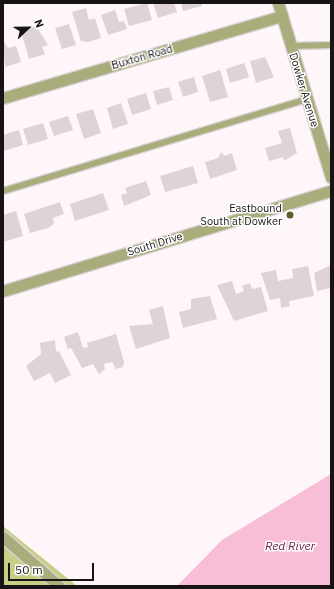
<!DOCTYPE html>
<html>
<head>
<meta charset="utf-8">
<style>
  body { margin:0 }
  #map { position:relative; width:334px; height:589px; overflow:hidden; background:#fff6fa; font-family:"IBM Plex Sans",sans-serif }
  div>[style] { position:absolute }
  .forest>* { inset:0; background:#c9ce87 }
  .water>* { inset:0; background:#f8bed8 }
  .building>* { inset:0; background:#ded3d8 }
  .roads { filter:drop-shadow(1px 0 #dad2d6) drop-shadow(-1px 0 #dad2d6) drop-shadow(0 1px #dad2d6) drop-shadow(0 -1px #dad2d6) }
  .service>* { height:5.5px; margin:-2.75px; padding:0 2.75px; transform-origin:2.75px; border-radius:2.75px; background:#a9ad7b }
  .minor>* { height:11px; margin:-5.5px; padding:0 5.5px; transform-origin:5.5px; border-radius:5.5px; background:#a9ad7b }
  .dots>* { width:11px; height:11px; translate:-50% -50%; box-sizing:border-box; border:2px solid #fff; border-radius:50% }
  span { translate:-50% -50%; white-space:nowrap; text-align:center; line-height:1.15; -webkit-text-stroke:3px #fff; paint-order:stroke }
  .street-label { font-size:11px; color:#181416 }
  .poi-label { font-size:11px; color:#181416 }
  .right { translate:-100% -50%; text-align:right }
  .water-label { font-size:12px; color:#6c1c4a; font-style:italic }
  .frame { position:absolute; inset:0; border:4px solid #181416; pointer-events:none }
  .north { position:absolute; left:8px; top:8px; width:40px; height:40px; -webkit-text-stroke:3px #fff; paint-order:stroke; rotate:68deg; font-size:11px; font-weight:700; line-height:16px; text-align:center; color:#181416 }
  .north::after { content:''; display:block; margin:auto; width:14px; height:18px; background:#181416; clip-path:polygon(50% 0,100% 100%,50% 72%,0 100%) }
  .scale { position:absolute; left:8px; top:563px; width:86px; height:18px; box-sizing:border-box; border:2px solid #181416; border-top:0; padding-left:5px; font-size:12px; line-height:14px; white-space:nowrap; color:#181416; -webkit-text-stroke:3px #fff; paint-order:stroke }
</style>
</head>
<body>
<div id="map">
  <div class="forest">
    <div style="clip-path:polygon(3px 526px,77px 586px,3px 586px)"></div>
  </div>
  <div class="water">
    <div style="clip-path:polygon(331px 474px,331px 586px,177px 586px,222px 540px)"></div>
  </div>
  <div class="building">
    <div style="clip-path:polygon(147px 3px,152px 20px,129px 26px,124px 9px)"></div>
    <div style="clip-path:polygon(153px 3px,174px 3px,177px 12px,158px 18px)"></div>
    <div style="clip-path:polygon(181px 3px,201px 3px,202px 6px,183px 11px)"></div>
    <div style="clip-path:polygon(86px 8px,89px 20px,95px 18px,101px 38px,88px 42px,81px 41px,72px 12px)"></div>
    <div style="clip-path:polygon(115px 10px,119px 22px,124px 21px,127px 29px,108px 35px,101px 15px)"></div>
    <div style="clip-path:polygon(69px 24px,76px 45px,62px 49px,55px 28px)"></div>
    <div style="clip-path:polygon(36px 26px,48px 45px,42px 47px,45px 54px,29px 59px,21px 31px)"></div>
    <div style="clip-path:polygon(3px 40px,8px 48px,16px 46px,21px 62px,5px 67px)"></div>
    <div style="clip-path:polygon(265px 57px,274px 77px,256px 83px,250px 61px)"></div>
    <div style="clip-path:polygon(244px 63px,249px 77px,230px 83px,226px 69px)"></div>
    <div style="clip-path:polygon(220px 70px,228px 97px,210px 102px,202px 76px)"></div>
    <div style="clip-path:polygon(194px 77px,198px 92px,183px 97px,178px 82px)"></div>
    <div style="clip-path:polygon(169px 87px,173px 100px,157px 105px,153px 91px)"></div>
    <div style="clip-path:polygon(146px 93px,151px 109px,132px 115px,127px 99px)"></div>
    <div style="clip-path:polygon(121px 103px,128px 124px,113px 129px,107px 108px)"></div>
    <div style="clip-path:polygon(93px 109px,101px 133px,84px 139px,76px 114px)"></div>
    <div style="clip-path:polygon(68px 116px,73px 130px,54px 136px,49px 122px)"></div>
    <div style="clip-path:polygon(43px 123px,48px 139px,28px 145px,23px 129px)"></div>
    <div style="clip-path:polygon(290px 128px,297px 153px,284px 161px,283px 157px,269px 161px,265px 148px,282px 143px,278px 131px)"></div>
    <div style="clip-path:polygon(19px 130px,23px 145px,4px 151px,3px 135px)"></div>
    <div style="clip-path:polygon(221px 152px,225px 156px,232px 153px,237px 170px,210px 179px,205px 162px,218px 158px)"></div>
    <div style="clip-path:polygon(193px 166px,198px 183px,165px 192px,160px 176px)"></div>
    <div style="clip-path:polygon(146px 181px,151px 195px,124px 206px,121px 195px,127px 193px,125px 188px)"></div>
    <div style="clip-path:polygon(103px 193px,109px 210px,75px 221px,70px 204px)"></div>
    <div style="clip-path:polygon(60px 202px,64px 214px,53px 218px,54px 224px,48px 228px,30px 233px,24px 214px)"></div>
    <div style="clip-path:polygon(16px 211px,23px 236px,3px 242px,3px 215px)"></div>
    <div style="clip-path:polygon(331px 265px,331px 288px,317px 291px,314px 273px)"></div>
    <div style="clip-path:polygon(308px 266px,314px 296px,289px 301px,290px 306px,281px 308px,280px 298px,270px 300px,261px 273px,276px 270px,278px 281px,293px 278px,292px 269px)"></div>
    <div style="clip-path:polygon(232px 281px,236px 294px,244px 291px,242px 286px,250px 283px,252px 289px,261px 287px,268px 311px,234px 321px,217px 285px)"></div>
    <div style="clip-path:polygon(210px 296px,217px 319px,183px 328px,179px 312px,191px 309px,191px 299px)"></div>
    <div style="clip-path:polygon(163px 306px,170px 338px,136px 349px,129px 326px,153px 324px,149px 310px)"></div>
    <div style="clip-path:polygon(78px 332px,83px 348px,88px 347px,87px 343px,116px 334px,124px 362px,123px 367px,116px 369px,112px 362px,104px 364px,105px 369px,99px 374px,93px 364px,82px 368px,71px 348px,68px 349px,64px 337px)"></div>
    <div style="clip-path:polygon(55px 340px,56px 352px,59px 351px,71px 375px,55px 383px,50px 373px,34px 381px,26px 366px,41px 354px,40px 343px)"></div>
  </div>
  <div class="roads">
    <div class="service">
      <div style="left:291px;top:46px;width:40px;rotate:-1.4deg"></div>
      <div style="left:3px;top:191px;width:318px;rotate:-16.8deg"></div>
    </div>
    <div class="minor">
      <div style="left:278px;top:3px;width:182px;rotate:73.1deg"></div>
      <div style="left:3px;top:98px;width:291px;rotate:-16.4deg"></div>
      <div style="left:3px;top:291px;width:343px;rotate:-17deg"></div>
      <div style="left:3px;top:537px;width:74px;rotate:41.2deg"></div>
    </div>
  </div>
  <div class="dots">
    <div style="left:290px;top:215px;background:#5d602d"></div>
  </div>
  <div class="street-label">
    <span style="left:142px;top:57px;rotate:-16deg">Buxton Road</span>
    <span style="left:304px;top:90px;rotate:73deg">Dowker Avenue</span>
    <span style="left:155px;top:244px;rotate:-17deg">South Drive</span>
  </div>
  <div class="poi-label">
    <span class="right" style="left:282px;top:215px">Eastbound<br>South at Dowker</span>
  </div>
  <div class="water-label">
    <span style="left:290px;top:546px">Red River</span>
  </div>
  <div class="frame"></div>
  <div class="north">N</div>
  <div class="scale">50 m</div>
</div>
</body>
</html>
